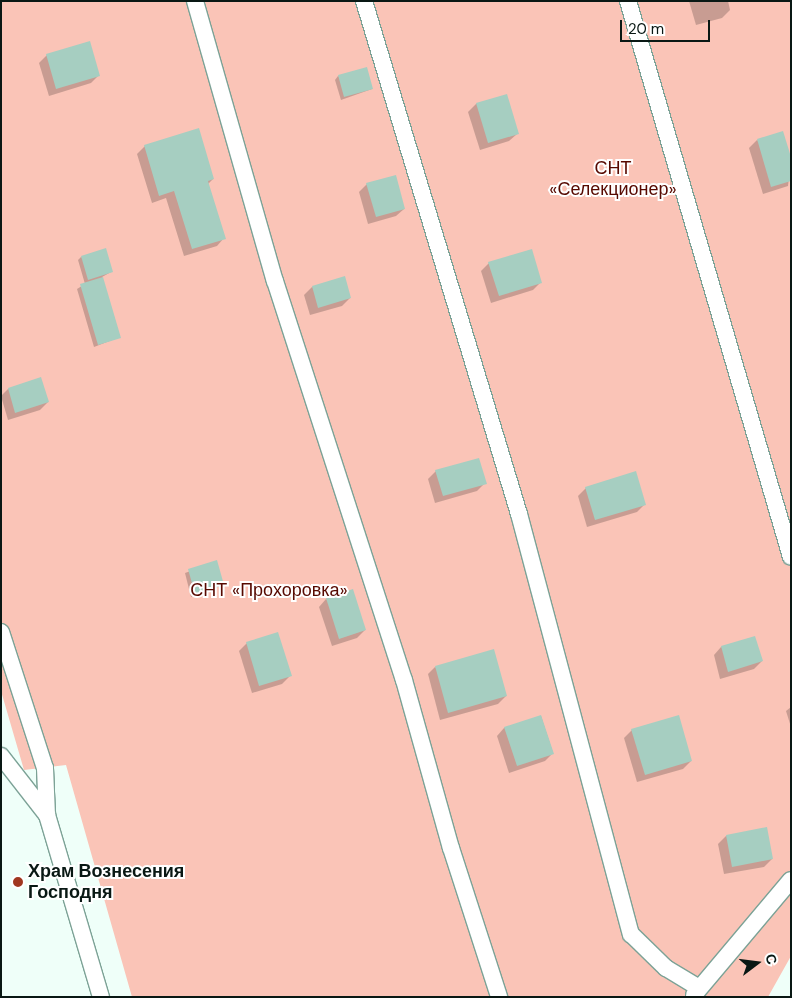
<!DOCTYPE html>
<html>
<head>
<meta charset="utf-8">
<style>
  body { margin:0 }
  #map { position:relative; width:792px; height:998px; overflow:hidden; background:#effff9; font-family:"DM Sans",sans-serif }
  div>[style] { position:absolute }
  .green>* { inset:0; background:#fac4b7 }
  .shadow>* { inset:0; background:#0003 }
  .building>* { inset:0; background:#a6cec1 }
  .roads { filter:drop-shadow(1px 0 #7ca296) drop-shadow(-1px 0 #7ca296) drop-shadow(0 1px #7ca296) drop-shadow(0 -1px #7ca296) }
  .lane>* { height:16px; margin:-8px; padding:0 8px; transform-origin:8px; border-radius:8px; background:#fff }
  .dots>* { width:14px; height:14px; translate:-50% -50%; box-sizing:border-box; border:2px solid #fff; border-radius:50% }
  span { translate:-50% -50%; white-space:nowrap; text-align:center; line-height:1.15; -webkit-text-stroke:4px #fff; paint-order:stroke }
  .park-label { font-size:18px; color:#570900 }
  .poi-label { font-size:18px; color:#091814; font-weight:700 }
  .left { translate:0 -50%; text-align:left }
  .frame { position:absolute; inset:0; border:2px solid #091814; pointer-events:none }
  .north { position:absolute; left:732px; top:938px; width:50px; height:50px; -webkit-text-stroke:4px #fff; paint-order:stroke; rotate:75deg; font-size:14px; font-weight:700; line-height:20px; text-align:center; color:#091814 }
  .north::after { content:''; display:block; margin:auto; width:18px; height:22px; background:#091814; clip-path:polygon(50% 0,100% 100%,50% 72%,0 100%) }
  .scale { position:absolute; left:620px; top:20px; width:90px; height:22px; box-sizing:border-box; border:2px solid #091814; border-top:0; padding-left:6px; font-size:15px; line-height:18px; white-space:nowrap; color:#091814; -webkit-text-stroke:4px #fff; paint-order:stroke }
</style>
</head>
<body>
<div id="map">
  <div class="green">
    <div style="clip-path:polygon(1px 1px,791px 1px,791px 956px,768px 997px,132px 997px,66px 765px,24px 770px,1px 691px)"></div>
  </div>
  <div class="shadow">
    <div style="clip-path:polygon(728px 1px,730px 10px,722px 18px,696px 25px,689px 1px)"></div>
    <div style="clip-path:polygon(47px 55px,99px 75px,91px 83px,49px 96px,39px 63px)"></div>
    <div style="clip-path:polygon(338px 76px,372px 89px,341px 100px,335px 80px)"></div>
    <div style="clip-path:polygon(506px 95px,517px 134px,509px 141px,480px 150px,468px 112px,476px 104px)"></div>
    <div style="clip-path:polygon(757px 140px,791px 161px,788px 186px,763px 194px,749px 148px)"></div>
    <div style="clip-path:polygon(145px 146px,213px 179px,208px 184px,224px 238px,217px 246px,184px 256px,166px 198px,152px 203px,137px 154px)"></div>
    <div style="clip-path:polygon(367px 184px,404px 209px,396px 216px,368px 224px,359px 192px)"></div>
    <div style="clip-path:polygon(81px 257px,111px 272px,102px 277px,120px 337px,94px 347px,77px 289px,85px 284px,78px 260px)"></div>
    <div style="clip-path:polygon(489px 263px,541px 282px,533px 290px,491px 303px,481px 271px)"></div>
    <div style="clip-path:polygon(312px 287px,350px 298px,342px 306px,310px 315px,304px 295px)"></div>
    <div style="clip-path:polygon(8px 389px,48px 402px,40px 410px,8px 420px,1px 396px)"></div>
    <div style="clip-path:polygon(436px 471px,485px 483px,477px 491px,435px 503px,428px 479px)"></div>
    <div style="clip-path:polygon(586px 488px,645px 504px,637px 512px,587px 527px,578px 496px)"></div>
    <div style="clip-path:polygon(216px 562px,223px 585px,191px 597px,185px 573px)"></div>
    <div style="clip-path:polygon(326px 599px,365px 630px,357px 638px,332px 646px,319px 607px)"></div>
    <div style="clip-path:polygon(247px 643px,290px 676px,282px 684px,252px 693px,239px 651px)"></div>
    <div style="clip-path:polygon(721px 647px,762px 661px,754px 669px,720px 679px,714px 655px)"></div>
    <div style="clip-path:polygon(435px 667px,506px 696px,498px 704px,440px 720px,428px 674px)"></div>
    <div style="clip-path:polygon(791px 707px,791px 727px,786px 711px)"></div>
    <div style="clip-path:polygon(541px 716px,553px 753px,545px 761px,509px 773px,497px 736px,504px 728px)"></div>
    <div style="clip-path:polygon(632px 730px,691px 761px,683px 769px,637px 782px,624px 738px)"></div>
    <div style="clip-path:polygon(766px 829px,772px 859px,764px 867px,724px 874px,718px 844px,726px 836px)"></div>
  </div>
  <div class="building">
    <div style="clip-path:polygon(90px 41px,100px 76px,56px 89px,46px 54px)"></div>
    <div style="clip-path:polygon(367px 67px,373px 89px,344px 97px,338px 75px)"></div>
    <div style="clip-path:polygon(507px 94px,519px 134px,488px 143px,476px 103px)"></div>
    <div style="clip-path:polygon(199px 128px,214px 179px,208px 181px,226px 239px,192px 249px,174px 191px,159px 196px,144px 145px)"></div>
    <div style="clip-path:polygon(783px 131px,791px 157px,791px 181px,771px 187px,757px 139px)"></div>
    <div style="clip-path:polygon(396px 175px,405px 209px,376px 217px,366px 183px)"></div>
    <div style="clip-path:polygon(106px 248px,113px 272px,88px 280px,81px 256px)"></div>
    <div style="clip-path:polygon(532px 249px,542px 283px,499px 296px,488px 262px)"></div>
    <div style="clip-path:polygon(345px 276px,351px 298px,318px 308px,312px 286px)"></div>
    <div style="clip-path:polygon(103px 277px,121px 338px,98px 345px,80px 284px)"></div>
    <div style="clip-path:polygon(41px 377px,49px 402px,15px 413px,8px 388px)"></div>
    <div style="clip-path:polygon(479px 458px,487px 484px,443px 496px,435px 470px)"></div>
    <div style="clip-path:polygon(636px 471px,646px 505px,595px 520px,585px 487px)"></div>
    <div style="clip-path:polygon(217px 560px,224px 585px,195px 594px,188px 569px)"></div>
    <div style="clip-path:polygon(353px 589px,366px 630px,339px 639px,326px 598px)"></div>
    <div style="clip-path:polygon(278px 632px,292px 676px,259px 686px,246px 642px)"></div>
    <div style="clip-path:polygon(755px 636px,763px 661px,728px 672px,721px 646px)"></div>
    <div style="clip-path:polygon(494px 649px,507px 696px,448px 713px,435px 666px)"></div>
    <div style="clip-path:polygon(541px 715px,554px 754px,517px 766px,504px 727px)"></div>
    <div style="clip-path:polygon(679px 715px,692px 761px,645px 775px,631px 729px)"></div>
    <div style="clip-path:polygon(767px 827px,773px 859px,732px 867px,726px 835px)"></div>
  </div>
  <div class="roads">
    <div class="lane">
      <div style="left:195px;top:1px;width:291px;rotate:74.1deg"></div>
      <div style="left:275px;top:281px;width:419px;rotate:72.1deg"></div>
      <div style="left:404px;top:680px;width:174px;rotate:74.4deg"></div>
      <div style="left:451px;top:848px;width:157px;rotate:72.1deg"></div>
      <div style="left:364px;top:1px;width:536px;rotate:73.19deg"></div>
      <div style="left:519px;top:514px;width:435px;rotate:75.1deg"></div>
      <div style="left:631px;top:934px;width:49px;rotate:44.2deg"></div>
      <div style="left:666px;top:968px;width:37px;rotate:31deg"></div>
      <div style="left:628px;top:1px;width:579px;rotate:73.66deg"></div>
      <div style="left:1px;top:632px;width:143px;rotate:72.1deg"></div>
      <div style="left:45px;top:768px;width:47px;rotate:87.6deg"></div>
      <div style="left:47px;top:815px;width:190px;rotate:73.5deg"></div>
      <div style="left:1px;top:756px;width:75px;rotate:52.1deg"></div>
      <div style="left:694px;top:995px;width:150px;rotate:-49.9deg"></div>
    </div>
  </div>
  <div class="dots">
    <div style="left:18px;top:882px;background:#a03720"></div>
  </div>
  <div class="park-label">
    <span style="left:613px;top:179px">СНТ<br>«Селекционер»</span>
    <span style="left:269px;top:590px">СНТ «Прохоровка»</span>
  </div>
  <div class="poi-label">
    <span class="left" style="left:28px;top:882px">Храм Вознесения<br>Господня</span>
  </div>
  <div class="frame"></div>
  <div class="north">С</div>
  <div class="scale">20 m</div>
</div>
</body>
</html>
